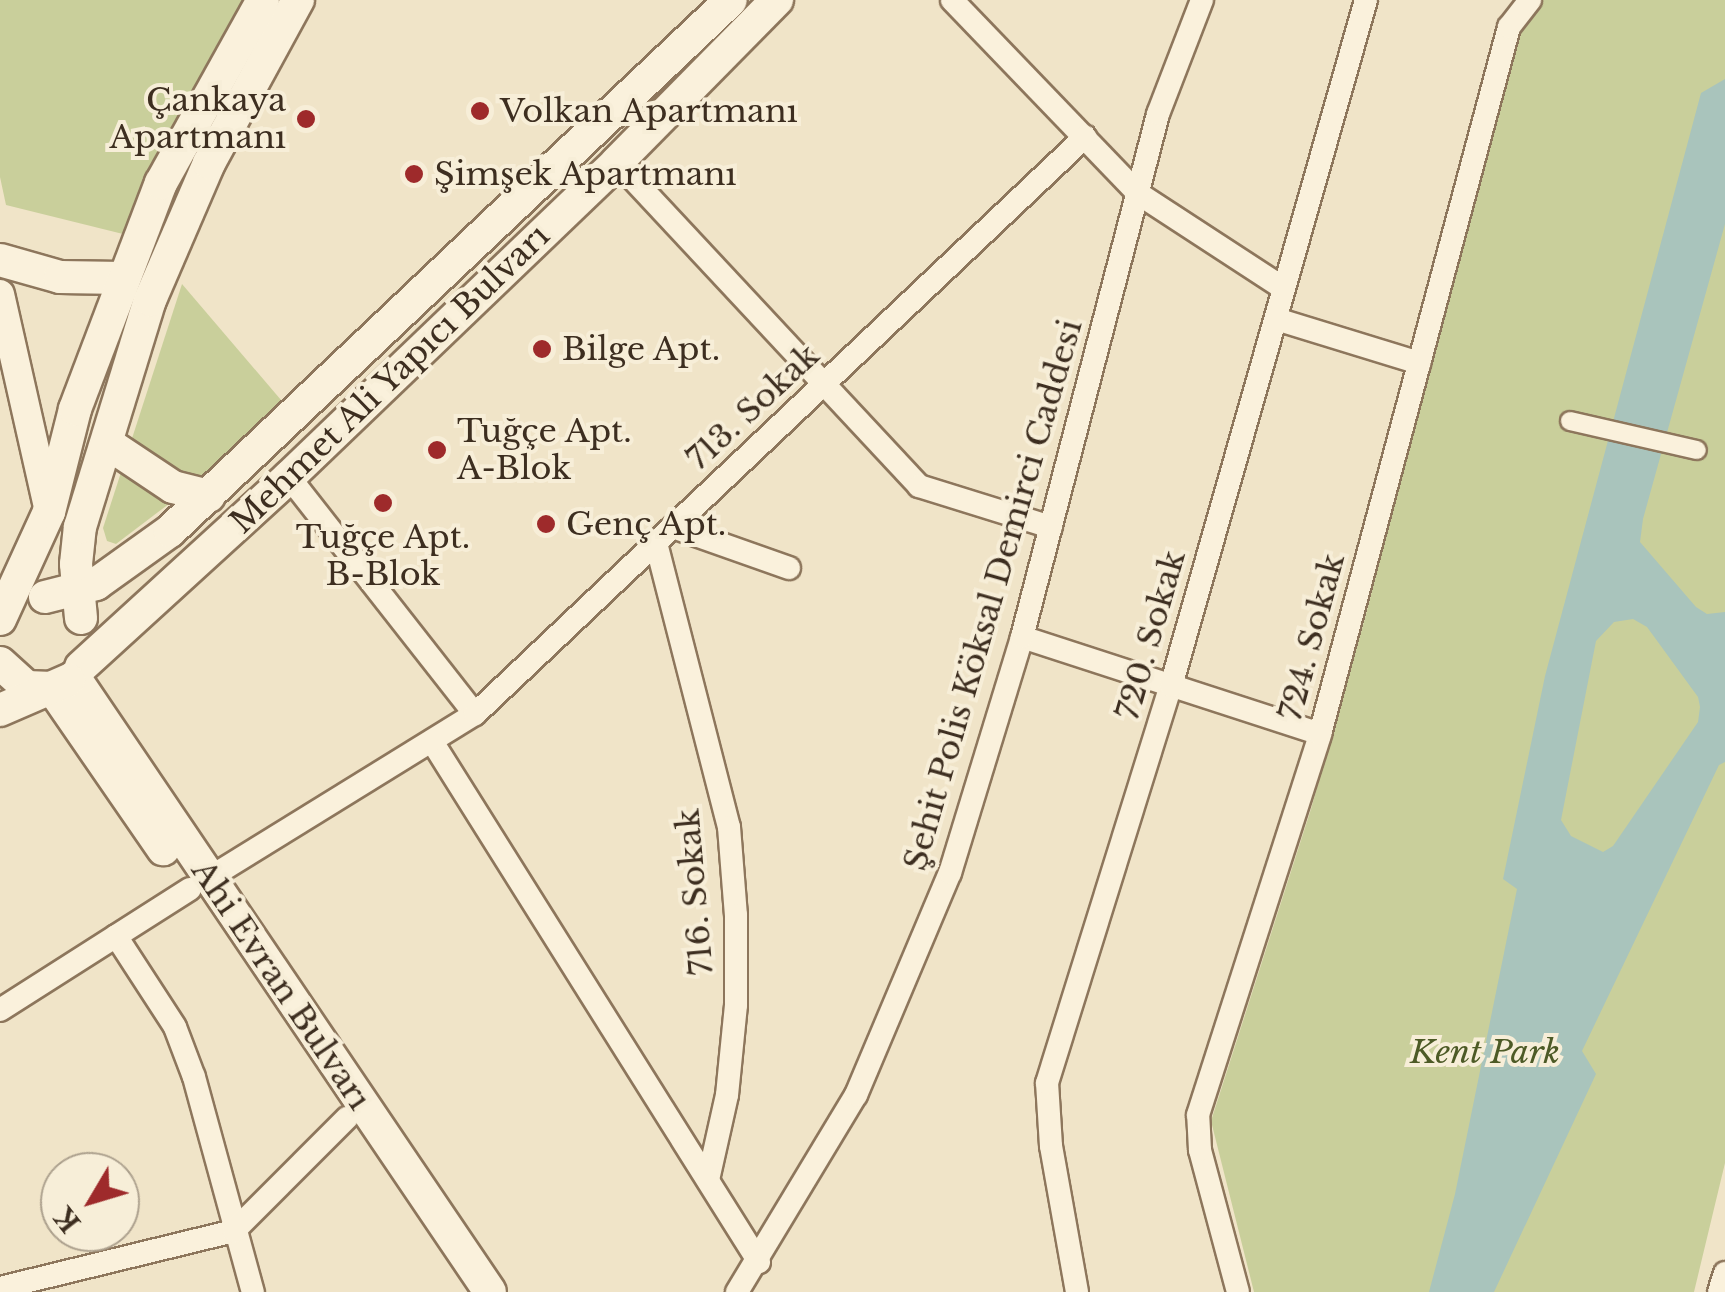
<!DOCTYPE html>
<html>
<head>
<meta charset="utf-8">
<style>
  body { margin:0 }
  #map { position:relative; width:1725px; height:1292px; overflow:hidden; background:#f0e4c8; font-family:"Libre Baskerville",serif }
  div>[style] { position:absolute }
  .green>* { inset:0; background:#c9cf9b }
  .water>* { inset:0; background:#a9c4bc }
  .roads { filter:drop-shadow(2px 0 #8d765c) drop-shadow(-2px 0 #8d765c) drop-shadow(0 2px #8d765c) drop-shadow(0 -2px #8d765c) }
  .pedestrian>* { height:18px; margin:-9px; padding:0 9px; transform-origin:9px; border-radius:9px; background:#faf1dc }
  .minor>* { height:22px; margin:-11px; padding:0 11px; transform-origin:11px; border-radius:11px; background:#faf1dc }
  .tertiary>* { height:28px; margin:-14px; padding:0 14px; transform-origin:14px; border-radius:14px; background:#faf1dc }
  .secondary>* { height:32px; margin:-16px; padding:0 16px; transform-origin:16px; border-radius:16px; background:#faf1dc }
  .dots>* { width:28px; height:28px; translate:-50% -50%; box-sizing:border-box; border:5px solid #f7eed8; border-radius:50% }
  span { translate:-50% -50%; white-space:nowrap; text-align:center; line-height:1.15; -webkit-text-stroke:8px #f7eed8; paint-order:stroke }
  .poi-label { font-size:32px; color:#3d2e20 }
  .right { translate:-100% -50%; text-align:right }
  .left { translate:0 -50%; text-align:left }
  .street-label { font-size:32px; color:#3d2e20 }
  .park-label { font-size:32px; color:#4d5a26; font-style:italic }
  .north { position:absolute; left:40px; top:1152px; width:100px; height:100px; box-sizing:border-box; background:#f7eed8; border:2px solid #ada18e; border-radius:50%; rotate:232deg; font-size:28px; font-weight:700; line-height:40px; text-align:center; color:#3d2e20 }
  .north::after { content:''; display:block; margin:auto; width:35px; height:45px; background:#9e2a2b; clip-path:polygon(50% 0,100% 100%,50% 72%,0 100%) }
</style>
</head>
<body>
<div id="map">
  <div class="green">
    <div style="clip-path:polygon(0 0,243px 0,123px 234px,6px 205px,0 177px)"></div>
    <div style="clip-path:polygon(1541px 0,1725px 0,1725px 1163px,1694px 1292px,1254px 1292px,1211px 1121px,1311px 809px,1365px 618px,1516px 30px)"></div>
    <div style="clip-path:polygon(182px 284px,281px 400px,199px 481px,116px 544px,107px 541px,103px 528px)"></div>
  </div>
  <div class="water">
    <div style="clip-path:polygon(evenodd,1725px 79px,1725px 224px,1643px 519px,1640px 542px,1696px 607px,1707px 614px,1725px 612px,1725px 762px,1719px 765px,1582px 1051px,1596px 1074px,1494px 1292px,1429px 1292px,1455px 1194px,1517px 889px,1503px 879px,1545px 676px,1701px 93px,1725px 79px,1633px 619px,1647px 627px,1698px 697px,1700px 707px,1698px 722px,1613px 846px,1603px 852px,1571px 836px,1561px 820px,1596px 641px,1614px 622px,1633px 619px)"></div>
  </div>
  <div class="roads">
    <div class="pedestrian">
      <div style="left:1570px;top:421px;width:130px;rotate:12.9deg"></div>
    </div>
    <div class="minor">
      <div style="left:952px;top:0;width:269px;rotate:46.1deg"></div>
      <div style="left:1139px;top:194px;width:172px;rotate:33.1deg"></div>
      <div style="left:617px;top:162px;width:443px;rotate:47deg"></div>
      <div style="left:919px;top:486px;width:138px;rotate:17.3deg"></div>
      <div style="left:1276px;top:319px;width:150px;rotate:17.1deg"></div>
      <div style="left:289px;top:477px;width:301px;rotate:51.9deg"></div>
      <div style="left:673px;top:527px;width:123px;rotate:19.5deg"></div>
      <div style="left:656px;top:543px;width:293px;rotate:75.6deg"></div>
      <div style="left:729px;top:827px;width:88px;rotate:85.5deg"></div>
      <div style="left:736px;top:915px;width:90px;rotate:90deg"></div>
      <div style="left:736px;top:1005px;width:90px;rotate:95.7deg"></div>
      <div style="left:727px;top:1095px;width:87px;rotate:102.6deg"></div>
      <div style="left:1022px;top:637px;width:313px;rotate:18deg"></div>
      <div style="left:433px;top:743px;width:613px;rotate:57.87deg"></div>
      <div style="left:209px;top:878px;width:312px;rotate:-31.7deg"></div>
      <div style="left:475px;top:714px;width:840px;rotate:-43.41deg"></div>
      <div style="left:116px;top:936px;width:108px;rotate:57deg"></div>
      <div style="left:175px;top:1027px;width:53px;rotate:69.2deg"></div>
      <div style="left:194px;top:1077px;width:223px;rotate:74.7deg"></div>
      <div style="left:0;top:1010px;width:225px;rotate:-32.5deg"></div>
      <div style="left:0;top:1288px;width:241px;rotate:-13.7deg"></div>
      <div style="left:234px;top:1231px;width:160px;rotate:-45deg"></div>
      <div style="left:737px;top:1292px;width:230px;rotate:-58.9deg"></div>
      <div style="left:856px;top:1095px;width:241px;rotate:-67.1deg"></div>
      <div style="left:950px;top:873px;width:247px;rotate:-73deg"></div>
      <div style="left:1022px;top:637px;width:540px;rotate:-75.42deg"></div>
      <div style="left:1158px;top:114px;width:122px;rotate:-68.9deg"></div>
      <div style="left:1077px;top:1292px;width:148px;rotate:-100.1deg"></div>
      <div style="left:1051px;top:1146px;width:63px;rotate:-93.6deg"></div>
      <div style="left:1047px;top:1083px;width:416px;rotate:-72.7deg"></div>
      <div style="left:1171px;top:686px;width:713px;rotate:-74.13deg"></div>
      <div style="left:1238px;top:1292px;width:147px;rotate:-105deg"></div>
      <div style="left:1200px;top:1150px;width:35px;rotate:-93deg"></div>
      <div style="left:1198px;top:1115px;width:400px;rotate:-72.2deg"></div>
      <div style="left:1320px;top:734px;width:732px;rotate:-75.03deg"></div>
      <div style="left:1509px;top:27px;width:34px;rotate:-52deg"></div>
      <div style="left:1719px;top:1292px;width:20px;rotate:-72deg"></div>
    </div>
    <div class="tertiary">
      <div style="left:0;top:294px;width:223px;rotate:77.3deg"></div>
    </div>
    <div class="secondary">
      <div style="left:0;top:260px;width:62px;rotate:15.8deg"></div>
      <div style="left:60px;top:277px;width:63px;rotate:0.9deg"></div>
      <div style="left:107px;top:443px;width:79px;rotate:33.7deg"></div>
      <div style="left:173px;top:487px;width:37px;rotate:14deg"></div>
      <div style="left:45px;top:597px;width:53px;rotate:-14.3deg"></div>
      <div style="left:96px;top:584px;width:91px;rotate:-35.6deg"></div>
      <div style="left:170px;top:531px;width:772px;rotate:-43.43deg"></div>
      <div style="left:81px;top:618px;width:54px;rotate:-95.3deg"></div>
      <div style="left:76px;top:564px;width:37px;rotate:-84deg"></div>
      <div style="left:80px;top:527px;width:238px;rotate:-72.9deg"></div>
      <div style="left:150px;top:300px;width:149px;rotate:-66.7deg"></div>
      <div style="left:209px;top:163px;width:186px;rotate:-61.4deg"></div>
      <div style="left:0;top:619px;width:118px;rotate:-65.4deg"></div>
      <div style="left:49px;top:512px;width:106px;rotate:-75.8deg"></div>
      <div style="left:75px;top:409px;width:242px;rotate:-69.2deg"></div>
      <div style="left:161px;top:183px;width:210px;rotate:-60.9deg"></div>
      <div style="left:0;top:663px;width:36px;rotate:42deg"></div>
      <div style="left:27px;top:687px;width:25px;rotate:2deg"></div>
      <div style="left:81px;top:667px;width:282px;rotate:-42.4deg"></div>
      <div style="left:289px;top:477px;width:455px;rotate:-43.8deg"></div>
      <div style="left:617px;top:162px;width:228px;rotate:-45.4deg"></div>
      <div style="left:74px;top:677px;width:742px;rotate:55.92deg"></div>
      <div style="left:52px;top:688px;width:196px;rotate:55.4deg"></div>
      <div style="left:0;top:710px;width:75px;rotate:-23.5deg"></div>
    </div>
  </div>
  <div class="dots">
    <div style="left:480px;top:111px;background:#9e2a2b"></div>
    <div style="left:306px;top:119px;background:#9e2a2b"></div>
    <div style="left:414px;top:174px;background:#9e2a2b"></div>
    <div style="left:542px;top:349px;background:#9e2a2b"></div>
    <div style="left:437px;top:450px;background:#9e2a2b"></div>
    <div style="left:383px;top:503px;background:#9e2a2b"></div>
    <div style="left:546px;top:524px;background:#9e2a2b"></div>
  </div>
  <div class="poi-label">
    <span class="right" style="left:286px;top:119px">Çankaya<br>Apartmanı</span>
    <span class="left" style="left:500px;top:111px">Volkan Apartmanı</span>
    <span class="left" style="left:434px;top:174px">Şimşek Apartmanı</span>
    <span class="left" style="left:562px;top:349px">Bilge Apt.</span>
    <span class="left" style="left:457px;top:450px">Tuğçe Apt.<br>A-Blok</span>
    <span class="left" style="left:566px;top:524px">Genç Apt.</span>
    <span style="left:383px;top:556px">Tuğçe Apt.<br>B-Blok</span>
  </div>
  <div class="street-label">
    <span style="left:390px;top:379px;rotate:-44deg">Mehmet Ali Yapıcı Bulvarı</span>
    <span style="left:753px;top:407px;rotate:-43deg">713. Sokak</span>
    <span style="left:993px;top:595px;rotate:-74deg">Şehit Polis Köksal Demirci Caddesi</span>
    <span style="left:1151px;top:635px;rotate:-74deg">720. Sokak</span>
    <span style="left:1312px;top:637px;rotate:-75deg">724. Sokak</span>
    <span style="left:695px;top:892px;rotate:-95deg">716. Sokak</span>
    <span style="left:281px;top:985px;rotate:56deg">Ahi Evran Bulvarı</span>
  </div>
  <div class="park-label">
    <span style="left:1485px;top:1052px">Kent Park</span>
  </div>
  <div class="north">K</div>
</div>
</body>
</html>
